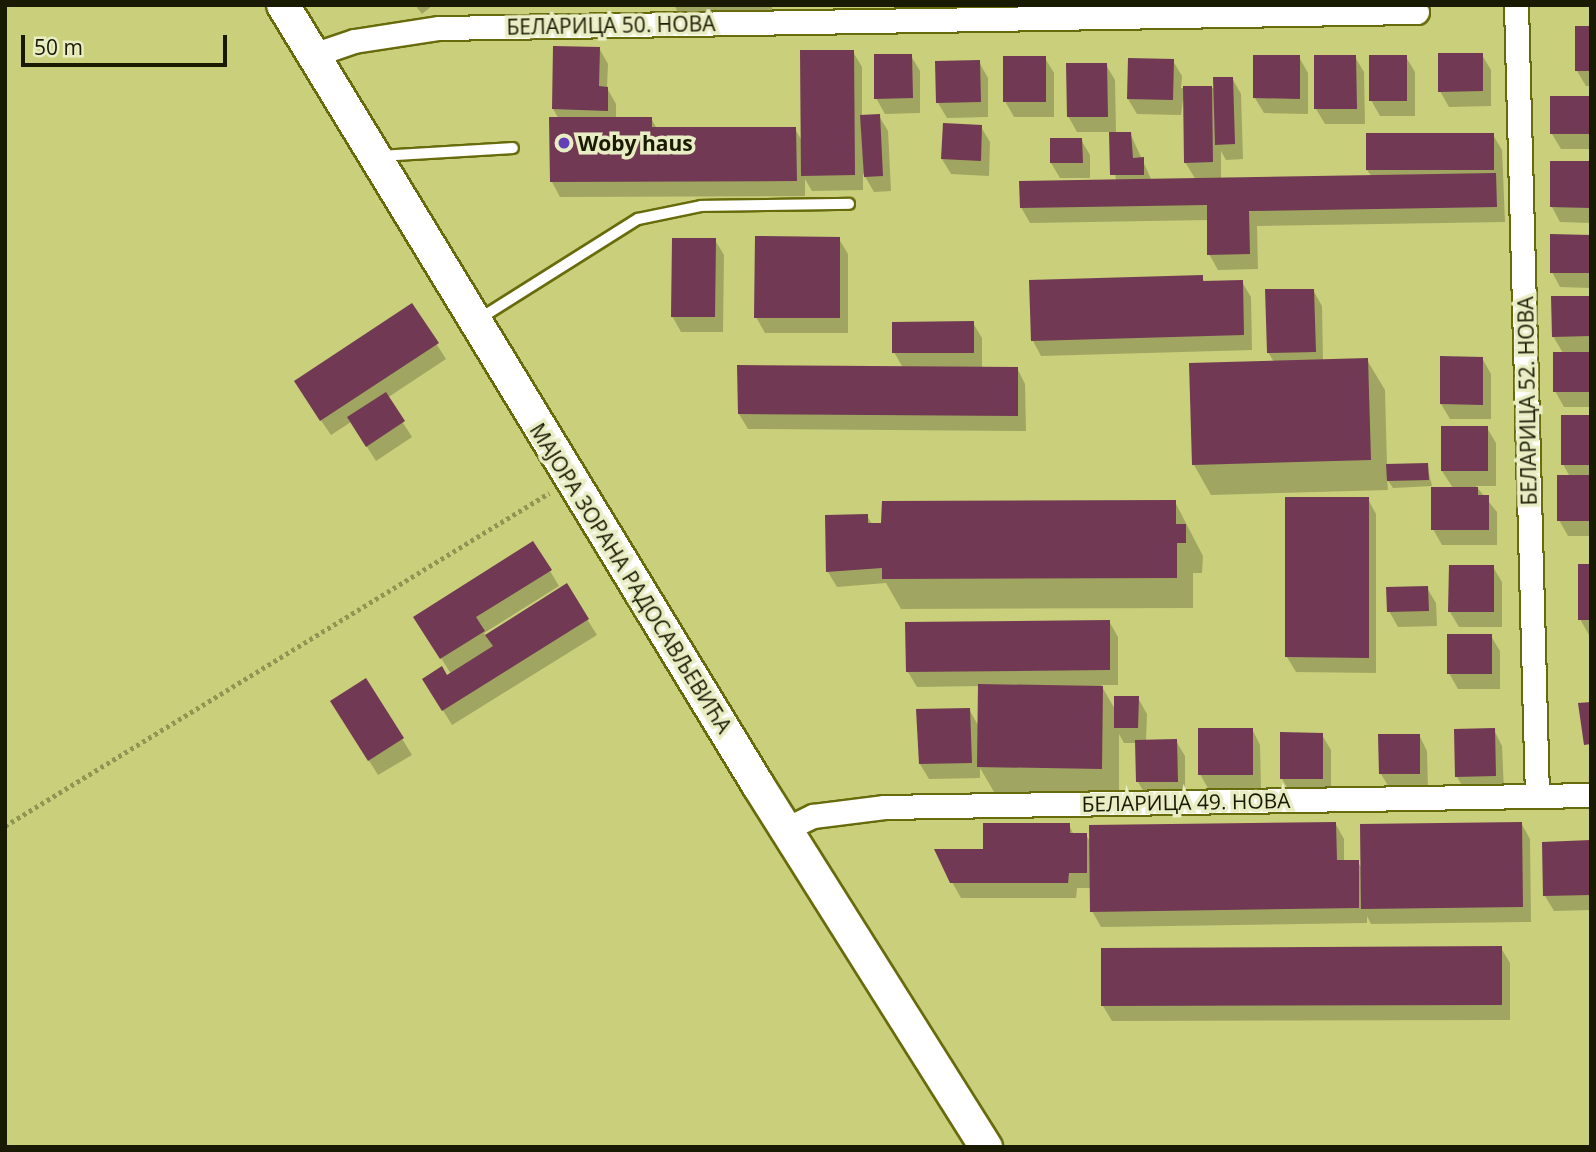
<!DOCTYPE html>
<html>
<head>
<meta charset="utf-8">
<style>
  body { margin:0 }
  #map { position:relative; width:1596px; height:1152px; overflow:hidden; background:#c9cf7a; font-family:"Open Sans",sans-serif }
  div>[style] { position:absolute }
  .shadow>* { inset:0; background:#0003 }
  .building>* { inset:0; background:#713953 }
  .path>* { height:4.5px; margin-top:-2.25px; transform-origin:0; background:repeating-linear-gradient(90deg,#919553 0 3.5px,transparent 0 7px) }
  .roads { filter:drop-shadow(2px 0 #686b0c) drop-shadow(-2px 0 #686b0c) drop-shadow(0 2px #686b0c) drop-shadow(0 -2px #686b0c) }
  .lane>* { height:10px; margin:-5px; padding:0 5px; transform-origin:5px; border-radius:5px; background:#fff }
  .street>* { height:23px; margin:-11.5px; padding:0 11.5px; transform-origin:11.5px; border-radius:11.5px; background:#fff }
  .secondary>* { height:32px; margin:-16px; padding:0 16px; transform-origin:16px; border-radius:16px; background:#fff }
  .dots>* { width:19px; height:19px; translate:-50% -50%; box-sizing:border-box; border:4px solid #e9edc4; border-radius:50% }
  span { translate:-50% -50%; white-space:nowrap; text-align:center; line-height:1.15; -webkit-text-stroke:7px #e9edc4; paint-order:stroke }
  .street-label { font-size:21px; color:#191a02 }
  .poi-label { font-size:21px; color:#191a02; font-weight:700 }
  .left { translate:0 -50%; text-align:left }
  .frame { position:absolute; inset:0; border:7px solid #191a02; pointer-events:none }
  .scale { position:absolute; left:21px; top:35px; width:206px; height:32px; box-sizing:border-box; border:4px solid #191a02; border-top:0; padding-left:9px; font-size:21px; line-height:24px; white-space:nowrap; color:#191a02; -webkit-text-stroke:5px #e9edc4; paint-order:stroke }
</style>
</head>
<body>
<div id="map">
  <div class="shadow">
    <div style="clip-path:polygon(415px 5px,433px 5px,422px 14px)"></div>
    <div style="clip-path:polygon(674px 5px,797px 5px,772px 6px,773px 15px,681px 17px)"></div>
    <div style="clip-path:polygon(986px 5px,1026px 5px,1026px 12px,990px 12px)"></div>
    <div style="clip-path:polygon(1041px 5px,1093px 5px,1093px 14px,1047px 15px)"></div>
    <div style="clip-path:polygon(1591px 28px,1591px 86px,1586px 86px,1577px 71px)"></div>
    <div style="clip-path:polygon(599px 48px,608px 64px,607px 88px,616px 104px,616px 119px,651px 118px,657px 129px,795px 129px,802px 141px,853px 52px,862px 67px,862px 116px,879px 116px,888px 131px,891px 191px,874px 192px,863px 173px,863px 190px,812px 191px,805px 179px,805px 196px,560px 197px,552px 182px,559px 119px,553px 109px)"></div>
    <div style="clip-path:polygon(1482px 55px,1491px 70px,1491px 106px,1449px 107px,1440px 91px)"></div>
    <div style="clip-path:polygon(911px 56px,920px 71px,920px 113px,885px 114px,876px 98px)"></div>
    <div style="clip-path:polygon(1299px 57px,1308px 73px,1308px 114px,1264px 113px,1255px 98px)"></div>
    <div style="clip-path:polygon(1355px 57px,1364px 72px,1365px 124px,1325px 124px,1316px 109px)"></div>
    <div style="clip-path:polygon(1406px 57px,1415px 72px,1415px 116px,1380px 116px,1371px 100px)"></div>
    <div style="clip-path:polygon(1045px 58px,1054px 73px,1054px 117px,1014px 117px,1005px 101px)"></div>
    <div style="clip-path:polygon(1173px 61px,1182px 76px,1181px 88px,1215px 88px,1232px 78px,1241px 94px,1243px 159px,1226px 160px,1221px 151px,1221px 179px,1372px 177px,1367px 170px,1493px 135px,1502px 150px,1505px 222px,1257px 226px,1258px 269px,1218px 270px,1209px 254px,1209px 220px,1030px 223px,1021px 207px,1116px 181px,1111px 132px,1077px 132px,1068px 116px,1106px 65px,1115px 80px,1116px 134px,1130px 133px,1152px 181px,1196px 180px,1185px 162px,1184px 92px,1181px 115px,1137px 114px,1128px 99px)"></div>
    <div style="clip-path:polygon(979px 62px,988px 78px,988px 117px,947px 118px,938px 103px)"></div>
    <div style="clip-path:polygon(1591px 98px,1591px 149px,1561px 149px,1552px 134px)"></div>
    <div style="clip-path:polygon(981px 127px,990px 142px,989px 176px,951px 174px,942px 159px)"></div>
    <div style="clip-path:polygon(1081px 140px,1090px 155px,1090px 178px,1060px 178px,1051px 163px)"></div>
    <div style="clip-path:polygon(1591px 163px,1591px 223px,1560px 222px,1552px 207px)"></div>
    <div style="clip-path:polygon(1591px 237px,1591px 288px,1560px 287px,1552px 272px)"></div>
    <div style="clip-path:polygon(839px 239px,848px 254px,848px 333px,765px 333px,756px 317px)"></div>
    <div style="clip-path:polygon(715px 240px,724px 255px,723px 332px,681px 332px,672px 316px)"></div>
    <div style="clip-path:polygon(1202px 277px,1205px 283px,1242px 282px,1251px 297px,1252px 350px,1041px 356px,1033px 341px)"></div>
    <div style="clip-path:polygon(1313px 290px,1322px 306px,1323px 361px,1367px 360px,1385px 390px,1387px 466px,1427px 465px,1432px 486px,1393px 488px,1387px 479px,1388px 490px,1211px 495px,1194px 465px,1274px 362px,1268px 352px)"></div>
    <div style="clip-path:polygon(1591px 298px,1591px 407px,1564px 407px,1555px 391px,1563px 353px,1553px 336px)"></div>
    <div style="clip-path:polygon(412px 306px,446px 359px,387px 398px,412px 437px,376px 461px,351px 422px,331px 435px,305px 397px)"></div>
    <div style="clip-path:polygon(973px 323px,982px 338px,982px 368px,1017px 368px,1025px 384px,1026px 431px,748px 429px,739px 414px,903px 368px,894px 352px)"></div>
    <div style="clip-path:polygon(1482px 358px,1491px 374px,1491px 419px,1450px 419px,1441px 404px)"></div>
    <div style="clip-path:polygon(1591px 416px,1591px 536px,1568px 536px,1559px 520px,1570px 477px,1563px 464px)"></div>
    <div style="clip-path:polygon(1487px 428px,1496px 443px,1496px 486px,1476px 486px,1497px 512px,1497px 545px,1442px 545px,1433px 529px,1453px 488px,1442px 471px)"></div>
    <div style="clip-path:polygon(1368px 499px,1376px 514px,1376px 673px,1296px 672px,1287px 657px)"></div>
    <div style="clip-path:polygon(1175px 502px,1203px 556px,1202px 573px,1193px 573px,1193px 608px,901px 609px,886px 583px,837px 587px,828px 572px,867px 516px,872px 524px)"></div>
    <div style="clip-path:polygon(1591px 566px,1591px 635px,1589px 635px,1580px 619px)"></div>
    <div style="clip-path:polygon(1493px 567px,1502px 582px,1502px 627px,1459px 627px,1450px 612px)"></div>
    <div style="clip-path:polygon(550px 571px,559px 586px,484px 633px,486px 636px,566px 586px,597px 635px,452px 725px,433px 694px,451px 674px,425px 632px)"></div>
    <div style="clip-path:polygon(1427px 588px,1436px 603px,1437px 626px,1398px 627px,1389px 611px)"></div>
    <div style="clip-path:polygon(1109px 621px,1118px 637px,1118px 685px,1101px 685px,1116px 711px,1138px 698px,1147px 714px,1146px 741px,1176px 741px,1185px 756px,1185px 797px,1147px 797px,1138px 782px,1137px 743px,1124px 743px,1119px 734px,1119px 799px,997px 797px,980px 768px,980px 778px,929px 779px,920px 764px,918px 711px,969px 709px,979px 727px,980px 686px,917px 687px,908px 672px)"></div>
    <div style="clip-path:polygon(1491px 636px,1500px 651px,1500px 689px,1458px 689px,1449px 673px)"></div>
    <div style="clip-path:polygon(366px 680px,412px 755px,378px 775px,341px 716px)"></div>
    <div style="clip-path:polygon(1252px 729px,1260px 745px,1261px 790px,1209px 790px,1200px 774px)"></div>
    <div style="clip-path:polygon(1494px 730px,1502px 746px,1504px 791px,1466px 792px,1457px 777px)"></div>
    <div style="clip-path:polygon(1322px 735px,1331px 750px,1331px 794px,1291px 794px,1282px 779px)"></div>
    <div style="clip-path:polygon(1419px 735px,1427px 751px,1428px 789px,1390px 789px,1381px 774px)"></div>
    <div style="clip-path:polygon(1335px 823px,1344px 839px,1344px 862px,1358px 862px,1362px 869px,1521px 823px,1530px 839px,1531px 922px,1371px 924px,1367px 916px,1367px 923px,1101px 927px,1092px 911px,1091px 888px,1077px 888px,1076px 898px,961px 898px,952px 882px,985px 850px,1069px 825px,1074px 835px,1086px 835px,1091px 843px)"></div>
    <div style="clip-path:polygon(1591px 842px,1591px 910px,1554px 911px,1545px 896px)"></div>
    <div style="clip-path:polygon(1501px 948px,1510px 963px,1510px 1020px,1112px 1021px,1103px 1006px)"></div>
  </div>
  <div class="building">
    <div style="clip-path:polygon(1575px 26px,1591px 26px,1591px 71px,1575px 71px)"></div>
    <div style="clip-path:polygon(553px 46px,600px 47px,599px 86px,608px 87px,608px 111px,552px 109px)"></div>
    <div style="clip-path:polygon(800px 50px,854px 50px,855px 175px,801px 176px)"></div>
    <div style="clip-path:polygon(1438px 53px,1483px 53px,1483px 91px,1438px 92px)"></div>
    <div style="clip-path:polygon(874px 54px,912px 54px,913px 98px,874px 99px)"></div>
    <div style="clip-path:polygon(1253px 55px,1300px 55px,1300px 99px,1253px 98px)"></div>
    <div style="clip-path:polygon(1314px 55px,1356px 55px,1357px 109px,1314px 109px)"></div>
    <div style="clip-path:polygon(1369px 55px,1407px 55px,1407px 101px,1369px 101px)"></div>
    <div style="clip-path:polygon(1003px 56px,1046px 56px,1046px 102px,1003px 102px)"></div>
    <div style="clip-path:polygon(1128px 58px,1174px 59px,1173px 100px,1127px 99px)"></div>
    <div style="clip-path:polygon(980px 60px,981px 102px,936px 103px,935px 61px)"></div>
    <div style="clip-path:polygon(1066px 63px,1107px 63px,1108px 117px,1067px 117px)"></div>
    <div style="clip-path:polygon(1213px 77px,1233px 77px,1235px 144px,1215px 145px)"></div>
    <div style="clip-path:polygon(1183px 86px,1212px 86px,1213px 162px,1184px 163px)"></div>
    <div style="clip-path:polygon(1550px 96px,1591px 96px,1591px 134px,1550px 134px)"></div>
    <div style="clip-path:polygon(880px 114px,883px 176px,864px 177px,860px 115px)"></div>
    <div style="clip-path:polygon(549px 117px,652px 117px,652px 127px,796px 127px,797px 181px,550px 182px)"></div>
    <div style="clip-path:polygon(943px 123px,982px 125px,981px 161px,941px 159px)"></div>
    <div style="clip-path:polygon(1109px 132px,1131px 132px,1133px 158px,1144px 157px,1144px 175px,1110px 175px)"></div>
    <div style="clip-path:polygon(1366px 133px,1494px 133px,1494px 170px,1366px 170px)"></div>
    <div style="clip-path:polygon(1050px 138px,1082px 138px,1083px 163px,1050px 163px)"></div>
    <div style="clip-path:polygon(1550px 161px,1591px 161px,1591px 208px,1550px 207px)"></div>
    <div style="clip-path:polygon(1496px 173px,1497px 207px,1249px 211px,1250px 254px,1207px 255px,1207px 205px,1020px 208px,1019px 181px)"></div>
    <div style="clip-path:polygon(1550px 234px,1591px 235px,1590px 273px,1550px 273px)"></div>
    <div style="clip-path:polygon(755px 236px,840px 237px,840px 318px,754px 318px)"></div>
    <div style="clip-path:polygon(672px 238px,716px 238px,715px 317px,671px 317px)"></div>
    <div style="clip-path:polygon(1203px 275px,1203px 281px,1243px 280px,1244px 335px,1031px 341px,1029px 280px)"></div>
    <div style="clip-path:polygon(1265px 289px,1314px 289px,1316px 352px,1267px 353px)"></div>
    <div style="clip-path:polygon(1551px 296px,1591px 296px,1591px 336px,1552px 337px)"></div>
    <div style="clip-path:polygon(412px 303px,439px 343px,320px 421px,294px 381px)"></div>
    <div style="clip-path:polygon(974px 321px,974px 353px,892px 353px,892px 322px)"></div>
    <div style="clip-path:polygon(1553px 352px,1591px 352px,1591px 392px,1553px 392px)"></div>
    <div style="clip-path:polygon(1440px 356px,1483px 357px,1483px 405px,1440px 404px)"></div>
    <div style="clip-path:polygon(1368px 358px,1371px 460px,1192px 465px,1189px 363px)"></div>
    <div style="clip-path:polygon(737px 365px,1018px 367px,1018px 416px,738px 414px)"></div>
    <div style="clip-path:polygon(386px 392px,405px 421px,366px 447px,347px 417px)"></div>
    <div style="clip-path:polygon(1561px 415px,1591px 415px,1591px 465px,1561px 465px)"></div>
    <div style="clip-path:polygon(1441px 426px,1488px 426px,1488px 471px,1441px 471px)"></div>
    <div style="clip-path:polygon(1428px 463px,1429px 480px,1387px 481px,1386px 464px)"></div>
    <div style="clip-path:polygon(1557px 475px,1591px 475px,1591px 521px,1557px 521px)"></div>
    <div style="clip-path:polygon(1431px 487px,1478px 487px,1478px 495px,1489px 495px,1489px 530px,1431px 530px)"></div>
    <div style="clip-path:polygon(1285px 497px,1369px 497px,1369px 658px,1285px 657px)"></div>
    <div style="clip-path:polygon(1176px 500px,1176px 524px,1186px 524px,1186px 543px,1177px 543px,1177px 578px,882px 579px,882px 568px,826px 572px,825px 515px,868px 514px,868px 523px,881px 523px,882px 501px)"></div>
    <div style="clip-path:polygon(533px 541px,552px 570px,476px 617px,485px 631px,440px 659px,413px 617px)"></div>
    <div style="clip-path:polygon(1578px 564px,1591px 564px,1591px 620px,1578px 620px)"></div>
    <div style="clip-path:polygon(1449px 565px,1494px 565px,1494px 612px,1448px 612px)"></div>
    <div style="clip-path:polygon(567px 583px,589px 619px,442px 711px,422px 679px,442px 666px,447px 675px,493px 646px,485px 635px)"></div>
    <div style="clip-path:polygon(1428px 586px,1429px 611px,1387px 612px,1386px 587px)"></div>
    <div style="clip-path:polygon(1110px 620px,1110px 670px,906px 672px,905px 622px)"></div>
    <div style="clip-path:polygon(1447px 634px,1492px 634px,1492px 674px,1447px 674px)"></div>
    <div style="clip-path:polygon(366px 678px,404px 738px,368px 761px,330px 701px)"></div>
    <div style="clip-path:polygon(978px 684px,1103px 686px,1102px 769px,977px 767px)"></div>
    <div style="clip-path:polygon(1114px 696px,1139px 696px,1138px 728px,1114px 728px)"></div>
    <div style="clip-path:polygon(1591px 702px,1591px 744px,1584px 745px,1578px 703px)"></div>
    <div style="clip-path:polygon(970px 708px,972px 763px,919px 764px,916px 709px)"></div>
    <div style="clip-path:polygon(1198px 728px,1253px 728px,1253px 775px,1198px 775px)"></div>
    <div style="clip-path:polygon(1495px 728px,1496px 776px,1455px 777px,1454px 729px)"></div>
    <div style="clip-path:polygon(1280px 732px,1323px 733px,1323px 779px,1280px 779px)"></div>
    <div style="clip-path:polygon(1378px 734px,1420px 734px,1420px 774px,1379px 774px)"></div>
    <div style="clip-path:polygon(1177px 739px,1178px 782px,1136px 782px,1135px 740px)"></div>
    <div style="clip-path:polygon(1336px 822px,1337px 860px,1359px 860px,1359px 908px,1090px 912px,1089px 825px)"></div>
    <div style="clip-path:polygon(1522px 822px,1523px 907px,1361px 909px,1360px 824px)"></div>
    <div style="clip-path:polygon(983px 823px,1070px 823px,1070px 833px,1087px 833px,1087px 873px,1069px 873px,1068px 883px,950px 883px,934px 849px,983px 849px)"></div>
    <div style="clip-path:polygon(1591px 840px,1591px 895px,1543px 896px,1542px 842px)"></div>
    <div style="clip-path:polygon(1502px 946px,1502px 1005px,1101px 1006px,1101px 948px)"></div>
  </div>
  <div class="path">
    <div style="left:5px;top:826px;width:638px;rotate:-31.47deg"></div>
  </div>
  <div class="roads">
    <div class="lane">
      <div style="left:380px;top:156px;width:133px;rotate:-3.4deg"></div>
      <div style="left:479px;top:319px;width:188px;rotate:-32.2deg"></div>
      <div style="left:638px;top:219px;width:64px;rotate:-11.7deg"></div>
      <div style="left:701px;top:206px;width:148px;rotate:-0.8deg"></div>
    </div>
    <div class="street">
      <div style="left:1516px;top:5px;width:791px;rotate:88.48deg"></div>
      <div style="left:313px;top:55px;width:43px;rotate:-18.9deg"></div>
      <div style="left:354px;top:41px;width:86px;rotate:-8.7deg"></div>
      <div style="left:439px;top:28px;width:978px;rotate:-0.94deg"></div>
      <div style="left:786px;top:829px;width:30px;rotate:-26deg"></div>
      <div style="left:813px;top:816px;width:72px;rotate:-7.2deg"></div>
      <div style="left:884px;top:807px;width:707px;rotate:-0.97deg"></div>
    </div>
    <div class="secondary">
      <div style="left:283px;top:5px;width:913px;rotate:58.66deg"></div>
      <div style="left:758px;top:785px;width:428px;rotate:57.8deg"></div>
    </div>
  </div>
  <div class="dots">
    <div style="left:564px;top:143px;background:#6440b8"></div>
  </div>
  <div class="street-label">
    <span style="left:611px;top:25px;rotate:-1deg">БЕЛАРИЦА 50. НОВА</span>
    <span style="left:1527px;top:401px;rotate:-91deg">БЕЛАРИЦА 52. НОВА</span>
    <span style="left:631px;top:578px;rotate:58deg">МАЈОРА ЗОРАНА РАДОСАВЉЕВИЋА</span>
    <span style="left:1186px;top:802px;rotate:-1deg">БЕЛАРИЦА 49. НОВА</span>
  </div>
  <div class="poi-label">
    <span class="left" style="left:578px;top:143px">Woby haus</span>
  </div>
  <div class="frame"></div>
  <div class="scale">50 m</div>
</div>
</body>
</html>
